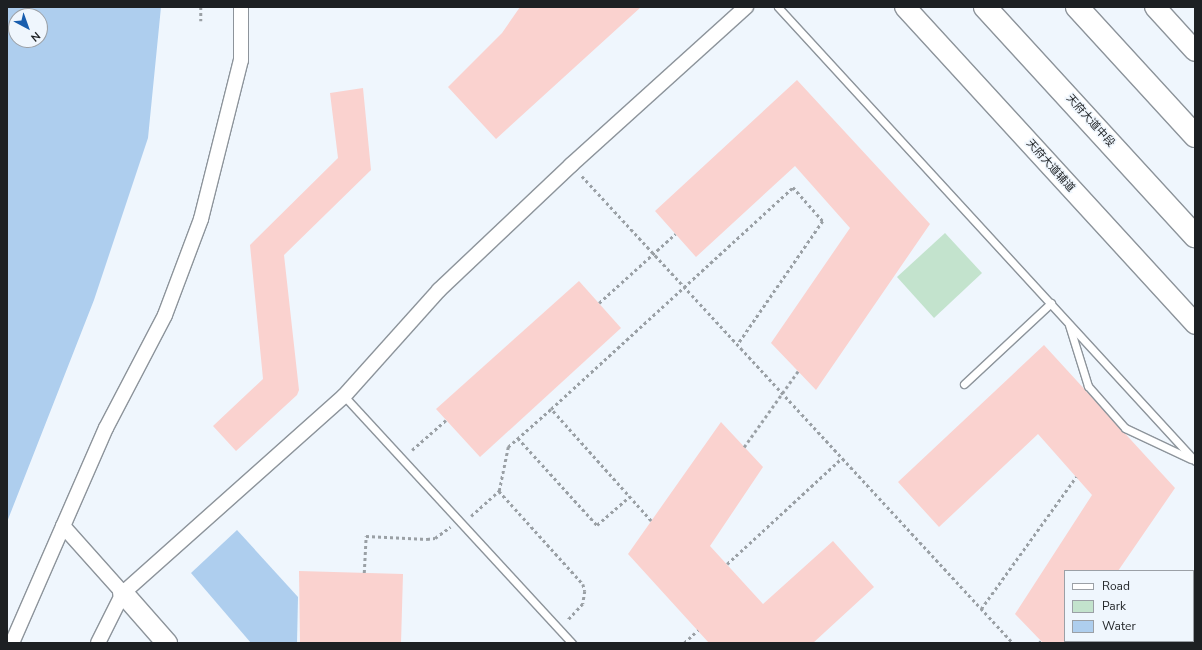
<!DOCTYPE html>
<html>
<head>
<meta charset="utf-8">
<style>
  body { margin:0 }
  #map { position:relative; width:1202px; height:650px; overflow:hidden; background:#eff6fd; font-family:"Nunito Sans","Noto Sans SC",sans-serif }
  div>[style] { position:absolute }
  .green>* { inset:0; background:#c3e3cd }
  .water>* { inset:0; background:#aeceee }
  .building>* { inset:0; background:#fad2cf }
  .path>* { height:2.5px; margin-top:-1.25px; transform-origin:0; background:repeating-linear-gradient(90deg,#9aa0a5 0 3px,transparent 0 6px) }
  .roads { filter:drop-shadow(1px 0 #8d949b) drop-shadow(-1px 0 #8d949b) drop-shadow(0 1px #8d949b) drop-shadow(0 -1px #8d949b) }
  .lane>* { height:7px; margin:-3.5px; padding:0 3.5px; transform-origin:3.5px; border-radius:3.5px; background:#fff }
  .street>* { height:14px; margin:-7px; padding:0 7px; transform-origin:7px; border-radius:7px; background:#fff }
  .secondary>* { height:20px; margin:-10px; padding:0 10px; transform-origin:10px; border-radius:10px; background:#fff }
  .primary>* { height:22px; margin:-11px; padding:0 11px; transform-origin:11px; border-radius:11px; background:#fff }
  .path-bridge>* { height:2.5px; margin-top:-1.25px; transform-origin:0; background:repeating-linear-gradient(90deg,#9aa0a5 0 3px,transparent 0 6px) }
  span { translate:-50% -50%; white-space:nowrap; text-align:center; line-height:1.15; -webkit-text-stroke:3px #eff6fd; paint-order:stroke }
  .street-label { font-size:11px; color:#1d2023 }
  .frame { position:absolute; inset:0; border:8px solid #1d2023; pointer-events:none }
  .legend { position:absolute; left:1064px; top:570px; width:130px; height:72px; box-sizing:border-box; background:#eff6fd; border:1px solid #9ba0a6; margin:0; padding:5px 7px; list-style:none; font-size:12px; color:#1d2023 }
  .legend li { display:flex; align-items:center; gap:8px; height:20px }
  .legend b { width:20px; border:1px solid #9ba0a6 }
  .north { position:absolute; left:8px; top:8px; width:40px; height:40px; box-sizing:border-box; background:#eff6fd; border:1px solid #9ba0a6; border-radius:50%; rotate:139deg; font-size:11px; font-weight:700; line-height:16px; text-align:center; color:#1d2023 }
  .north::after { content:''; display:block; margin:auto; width:14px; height:18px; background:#195eae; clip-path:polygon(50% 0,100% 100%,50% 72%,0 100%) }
</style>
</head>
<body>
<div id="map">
  <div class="green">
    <div style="clip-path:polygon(945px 233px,982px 273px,934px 318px,897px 277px)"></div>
  </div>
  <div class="water">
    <div style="clip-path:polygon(evenodd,7px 7px,161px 7px,148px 138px,94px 300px,7px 522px,7px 7px,16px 16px,40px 16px,40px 40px,16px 40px,16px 16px)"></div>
    <div style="clip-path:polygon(237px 530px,298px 597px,297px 643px,251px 643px,191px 573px)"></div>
  </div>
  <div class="building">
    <div style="clip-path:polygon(520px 7px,641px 7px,496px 139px,448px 87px,502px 33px)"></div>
    <div style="clip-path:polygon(797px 80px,930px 224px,816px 390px,771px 343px,850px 228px,795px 166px,696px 257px,655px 211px)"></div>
    <div style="clip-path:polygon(363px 88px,371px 170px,284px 255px,299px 390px,297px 395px,236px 451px,213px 426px,263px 379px,250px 245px,338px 158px,330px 93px)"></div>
    <div style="clip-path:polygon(579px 281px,621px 328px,480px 457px,436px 409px)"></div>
    <div style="clip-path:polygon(1044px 345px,1175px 488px,1118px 571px,1065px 571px,1065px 641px,1071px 641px,1070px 643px,1043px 643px,1015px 614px,1092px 495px,1038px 434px,939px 527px,898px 482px)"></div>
    <div style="clip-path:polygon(721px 422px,763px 467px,710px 546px,763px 604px,833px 541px,874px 587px,813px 643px,709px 643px,628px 554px)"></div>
    <div style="clip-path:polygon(299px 571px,403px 574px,401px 643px,300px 643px)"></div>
  </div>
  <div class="path">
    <div style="left:201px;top:7px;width:14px;rotate:90deg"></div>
    <div style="left:582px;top:176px;width:635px;rotate:47.3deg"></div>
    <div style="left:518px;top:438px;width:118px;rotate:47.8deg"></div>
    <div style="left:597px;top:525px;width:43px;rotate:-41.2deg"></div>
    <div style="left:412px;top:450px;width:45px;rotate:-41.4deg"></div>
    <div style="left:499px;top:491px;width:125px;rotate:47.9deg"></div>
    <div style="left:583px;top:584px;width:7px;rotate:74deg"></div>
    <div style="left:585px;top:591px;width:13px;rotate:99deg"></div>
    <div style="left:583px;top:604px;width:22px;rotate:133deg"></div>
    <div style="left:471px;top:516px;width:38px;rotate:-42deg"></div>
    <div style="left:499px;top:491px;width:45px;rotate:-78.4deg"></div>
    <div style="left:508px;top:447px;width:57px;rotate:-41.5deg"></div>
    <div style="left:651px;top:521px;width:150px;rotate:-131.8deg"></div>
    <div style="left:551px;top:409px;width:328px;rotate:-42.5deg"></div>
    <div style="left:793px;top:187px;width:45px;rotate:48.6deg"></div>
    <div style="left:823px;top:221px;width:150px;rotate:124.6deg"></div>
    <div style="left:727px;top:564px;width:156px;rotate:-42.7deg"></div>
    <div style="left:364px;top:573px;width:37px;rotate:-87deg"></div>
    <div style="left:366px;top:536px;width:61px;rotate:2.8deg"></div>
    <div style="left:427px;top:539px;width:8px;rotate:-7deg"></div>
    <div style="left:435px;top:538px;width:19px;rotate:-36deg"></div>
    <div style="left:981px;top:609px;width:163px;rotate:-54.3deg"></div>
    <div style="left:684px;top:643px;width:19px;rotate:-43deg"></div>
    <div style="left:1039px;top:643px;width:3px;rotate:-45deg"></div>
  </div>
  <div class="roads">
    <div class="lane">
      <div style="left:778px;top:7px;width:616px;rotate:47.43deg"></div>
      <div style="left:1069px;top:325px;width:64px;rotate:72.7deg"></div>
      <div style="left:1088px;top:386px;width:56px;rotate:48.6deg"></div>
      <div style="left:1125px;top:428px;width:73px;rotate:25.2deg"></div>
      <div style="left:964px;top:384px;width:119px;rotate:-43deg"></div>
      <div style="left:344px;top:396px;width:336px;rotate:47.3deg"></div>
    </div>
    <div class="street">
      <div style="left:63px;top:526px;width:90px;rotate:48.2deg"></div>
      <div style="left:12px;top:643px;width:235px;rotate:-66.4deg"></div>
      <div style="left:106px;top:428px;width:127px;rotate:-62.4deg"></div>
      <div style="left:165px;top:315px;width:103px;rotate:-69.4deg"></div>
      <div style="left:201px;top:219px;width:164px;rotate:-75.9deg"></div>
      <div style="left:241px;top:60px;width:53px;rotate:-90deg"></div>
      <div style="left:98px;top:643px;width:56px;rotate:-63.4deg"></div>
      <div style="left:123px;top:593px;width:296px;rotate:-41.7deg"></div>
      <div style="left:344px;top:396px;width:142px;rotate:-48.1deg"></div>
      <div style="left:439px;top:290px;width:182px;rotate:-43.4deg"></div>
      <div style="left:571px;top:165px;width:236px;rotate:-42.1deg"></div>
    </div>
    <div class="secondary">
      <div style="left:905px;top:7px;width:430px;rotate:47.5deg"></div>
      <div style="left:1155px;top:7px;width:59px;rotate:47.7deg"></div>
      <div style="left:123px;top:593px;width:67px;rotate:48.7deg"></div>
    </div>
    <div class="primary">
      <div style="left:985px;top:7px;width:311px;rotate:47.5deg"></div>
      <div style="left:1077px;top:7px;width:175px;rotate:47.5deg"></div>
    </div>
  </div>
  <div class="path-bridge">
    <div style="left:599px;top:303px;width:103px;rotate:-42.2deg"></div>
    <div style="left:744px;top:447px;width:93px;rotate:-54.6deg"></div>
  </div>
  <div class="street-label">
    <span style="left:1090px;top:121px;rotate:48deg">天府大道中段</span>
    <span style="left:1050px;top:166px;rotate:48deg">天府大道辅道</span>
  </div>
  <div class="frame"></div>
  <ul class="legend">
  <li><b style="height:5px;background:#fff"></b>Road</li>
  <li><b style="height:11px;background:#c3e3cd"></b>Park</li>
  <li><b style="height:11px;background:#aeceee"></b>Water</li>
  </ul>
  <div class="north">N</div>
</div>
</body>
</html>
